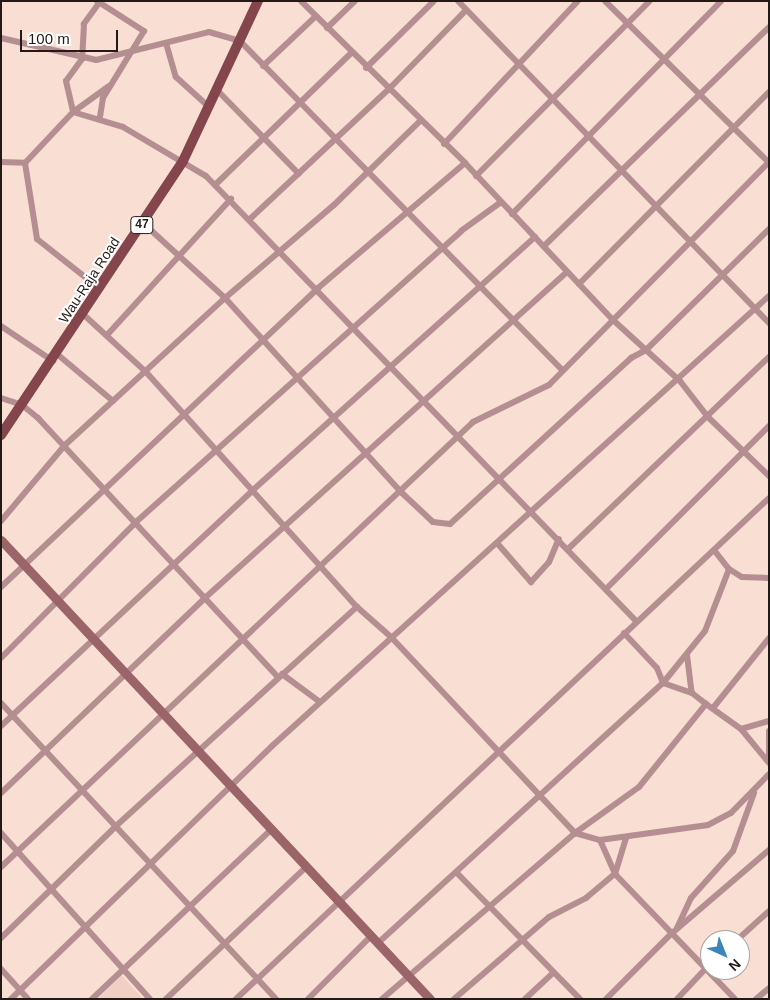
<!DOCTYPE html>
<html>
<head>
<meta charset="utf-8">
<style>
  body { margin:0 }
  #map { position:relative; width:770px; height:1000px; overflow:hidden; background:#f8ded3; font-family:Arial,sans-serif }
  div>[style] { position:absolute }
  .built>* { inset:0; background:#f1cfc2 }
  .street>* { height:6px; margin:-3px; padding:0 3px; transform-origin:3px; border-radius:3px; background:#b48e90 }
  .secondary>* { height:9px; margin:-4.5px; padding:0 4.5px; transform-origin:4.5px; border-radius:4.5px; background:#9a6468 }
  .primary>* { height:10px; margin:-5px; padding:0 5px; transform-origin:5px; border-radius:5px; background:#85454c }
  span { translate:-50% -50%; white-space:nowrap; text-align:center; line-height:1.15; -webkit-text-stroke:4px #fff; paint-order:stroke }
  .shield-label span { padding:1px 4px; background:#fff; border:1px solid; border-radius:4px; -webkit-text-stroke-width:0 }
  .shield-label { font-size:12px; color:#231a16; font-weight:700 }
  .street-label { font-size:14px; color:#231a16 }
  .frame { position:absolute; inset:0; border:2px solid #231a16; pointer-events:none }
  .north { position:absolute; left:700px; top:930px; width:50px; height:50px; box-sizing:border-box; background:#fff; border:1px solid #a7a3a2; border-radius:50%; rotate:136deg; font-size:14px; font-weight:700; line-height:20px; text-align:center; color:#231a16 }
  .north::after { content:''; display:block; margin:auto; width:18px; height:22px; background:#3c84b9; clip-path:polygon(50% 0,100% 100%,50% 72%,0 100%) }
  .scale { position:absolute; left:20px; top:30px; width:98px; height:22px; box-sizing:border-box; border:2px solid #231a16; border-top:0; padding-left:6px; font-size:15px; line-height:18px; white-space:nowrap; color:#231a16; -webkit-text-stroke:4px #fff; paint-order:stroke }
</style>
</head>
<body>
<div id="map">
  <div class="built">
    <div style="clip-path:polygon(122px 976px,143px 999px,98px 999px,121px 976px)"></div>
  </div>
  <div class="street">
    <div style="left:97px;top:1px;width:56px;rotate:32.6deg"></div>
    <div style="left:144px;top:31px;width:79px;rotate:121.5deg"></div>
    <div style="left:103px;top:98px;width:19px;rotate:99deg"></div>
    <div style="left:301px;top:1px;width:231px;rotate:44.6deg"></div>
    <div style="left:465px;top:163px;width:214px;rotate:46.7deg"></div>
    <div style="left:612px;top:319px;width:92px;rotate:42.4deg"></div>
    <div style="left:680px;top:381px;width:46px;rotate:52.1deg"></div>
    <div style="left:708px;top:417px;width:85px;rotate:44deg"></div>
    <div style="left:458px;top:1px;width:448px;rotate:46deg"></div>
    <div style="left:605px;top:1px;width:231px;rotate:44.6deg"></div>
    <div style="left:99px;top:3px;width:26px;rotate:126deg"></div>
    <div style="left:84px;top:24px;width:35px;rotate:93deg"></div>
    <div style="left:82px;top:59px;width:27px;rotate:126deg"></div>
    <div style="left:66px;top:81px;width:32px;rotate:77deg"></div>
    <div style="left:73px;top:112px;width:52px;rotate:16.7deg"></div>
    <div style="left:123px;top:127px;width:96px;rotate:30.6deg"></div>
    <div style="left:206px;top:176px;width:619px;rotate:45.98deg"></div>
    <div style="left:327px;top:28px;width:39px;rotate:-44deg"></div>
    <div style="left:1px;top:38px;width:98px;rotate:13deg"></div>
    <div style="left:96px;top:60px;width:116px;rotate:-13.9deg"></div>
    <div style="left:209px;top:32px;width:32px;rotate:16deg"></div>
    <div style="left:240px;top:41px;width:460px;rotate:45.6deg"></div>
    <div style="left:166px;top:43px;width:35px;rotate:74deg"></div>
    <div style="left:176px;top:77px;width:45px;rotate:42.3deg"></div>
    <div style="left:263px;top:66px;width:73px;rotate:-43.3deg"></div>
    <div style="left:366px;top:68px;width:95px;rotate:-44.6deg"></div>
    <div style="left:217px;top:90px;width:117px;rotate:45.7deg"></div>
    <div style="left:444px;top:144px;width:196px;rotate:-46.9deg"></div>
    <div style="left:1px;top:162px;width:24px;rotate:2deg"></div>
    <div style="left:25px;top:163px;width:77px;rotate:81deg"></div>
    <div style="left:37px;top:239px;width:80px;rotate:38.4deg"></div>
    <div style="left:25px;top:163px;width:70px;rotate:-46.7deg"></div>
    <div style="left:73px;top:112px;width:44px;rotate:-35.8deg"></div>
    <div style="left:476px;top:176px;width:247px;rotate:-45.2deg"></div>
    <div style="left:215px;top:185px;width:190px;rotate:-44.1deg"></div>
    <div style="left:512px;top:214px;width:298px;rotate:-45.5deg"></div>
    <div style="left:251px;top:218px;width:187px;rotate:-43.1deg"></div>
    <div style="left:388px;top:90px;width:112px;rotate:-45.7deg"></div>
    <div style="left:143px;top:223px;width:111px;rotate:42.4deg"></div>
    <div style="left:225px;top:298px;width:263px;rotate:47.8deg"></div>
    <div style="left:402px;top:493px;width:42px;rotate:43.1deg"></div>
    <div style="left:433px;top:522px;width:17px;rotate:7deg"></div>
    <div style="left:450px;top:524px;width:246px;rotate:-42.5deg"></div>
    <div style="left:631px;top:358px;width:17px;rotate:-28deg"></div>
    <div style="left:646px;top:350px;width:173px;rotate:-44.5deg"></div>
    <div style="left:544px;top:246px;width:314px;rotate:-44.2deg"></div>
    <div style="left:579px;top:284px;width:270px;rotate:-45.3deg"></div>
    <div style="left:84px;top:315px;width:84px;rotate:42.6deg"></div>
    <div style="left:146px;top:372px;width:316px;rotate:48.1deg"></div>
    <div style="left:357px;top:607px;width:45px;rotate:41.4deg"></div>
    <div style="left:391px;top:637px;width:269px;rotate:46.8deg"></div>
    <div style="left:575px;top:833px;width:26px;rotate:16deg"></div>
    <div style="left:600px;top:840px;width:37px;rotate:66deg"></div>
    <div style="left:615px;top:874px;width:173px;rotate:46.2deg"></div>
    <div style="left:1px;top:326px;width:63px;rotate:33.9deg"></div>
    <div style="left:108px;top:334px;width:183px;rotate:-47.7deg"></div>
    <div style="left:57px;top:354px;width:73px;rotate:40deg"></div>
    <div style="left:1px;top:398px;width:22px;rotate:18deg"></div>
    <div style="left:22px;top:405px;width:21px;rotate:39deg"></div>
    <div style="left:38px;top:418px;width:353px;rotate:47.2deg"></div>
    <div style="left:1px;top:521px;width:99px;rotate:-49.9deg"></div>
    <div style="left:65px;top:445px;width:217px;rotate:-42.6deg"></div>
    <div style="left:225px;top:298px;width:143px;rotate:-40.5deg"></div>
    <div style="left:334px;top:205px;width:119px;rotate:-44.3deg"></div>
    <div style="left:497px;top:543px;width:52px;rotate:48.9deg"></div>
    <div style="left:531px;top:582px;width:27px;rotate:-48deg"></div>
    <div style="left:549px;top:562px;width:25px;rotate:-67deg"></div>
    <div style="left:568px;top:549px;width:278px;rotate:-43.7deg"></div>
    <div style="left:714px;top:550px;width:24px;rotate:52deg"></div>
    <div style="left:729px;top:569px;width:15px;rotate:32deg"></div>
    <div style="left:742px;top:577px;width:27px;rotate:2deg"></div>
    <div style="left:1px;top:587px;width:436px;rotate:-43.3deg"></div>
    <div style="left:318px;top:288px;width:193px;rotate:-40.4deg"></div>
    <div style="left:606px;top:589px;width:231px;rotate:-45deg"></div>
    <div style="left:624px;top:633px;width:48px;rotate:46.7deg"></div>
    <div style="left:657px;top:668px;width:16px;rotate:68deg"></div>
    <div style="left:687px;top:655px;width:38px;rotate:83deg"></div>
    <div style="left:1px;top:658px;width:192px;rotate:-45.2deg"></div>
    <div style="left:136px;top:522px;width:436px;rotate:-41.8deg"></div>
    <div style="left:461px;top:231px;width:49px;rotate:-35.9deg"></div>
    <div style="left:282px;top:674px;width:47px;rotate:36.4deg"></div>
    <div style="left:663px;top:683px;width:31px;rotate:19deg"></div>
    <div style="left:692px;top:693px;width:18px;rotate:38deg"></div>
    <div style="left:1px;top:703px;width:404px;rotate:47.1deg"></div>
    <div style="left:713px;top:708px;width:90px;rotate:-51.3deg"></div>
    <div style="left:1px;top:726px;width:345px;rotate:-43.1deg"></div>
    <div style="left:253px;top:490px;width:379px;rotate:-41.9deg"></div>
    <div style="left:741px;top:729px;width:29px;rotate:-16deg"></div>
    <div style="left:769px;top:731px;width:25px;rotate:90deg"></div>
    <div style="left:1px;top:793px;width:284px;rotate:-43.7deg"></div>
    <div style="left:206px;top:597px;width:486px;rotate:-42deg"></div>
    <div style="left:1px;top:833px;width:223px;rotate:48.1deg"></div>
    <div style="left:600px;top:840px;width:109px;rotate:-7.9deg"></div>
    <div style="left:708px;top:825px;width:26px;rotate:-28deg"></div>
    <div style="left:731px;top:813px;width:54px;rotate:-45.7deg"></div>
    <div style="left:1px;top:867px;width:649px;rotate:-43.31deg"></div>
    <div style="left:473px;top:422px;width:85px;rotate:-26deg"></div>
    <div style="left:549px;top:385px;width:313px;rotate:-45.4deg"></div>
    <div style="left:457px;top:873px;width:176px;rotate:45.7deg"></div>
    <div style="left:677px;top:928px;width:33px;rotate:-65deg"></div>
    <div style="left:691px;top:898px;width:63px;rotate:-48.2deg"></div>
    <div style="left:733px;top:851px;width:62px;rotate:-70.1deg"></div>
    <div style="left:1px;top:938px;width:161px;rotate:-44.2deg"></div>
    <div style="left:116px;top:826px;width:326px;rotate:-42.3deg"></div>
    <div style="left:737px;top:940px;width:43px;rotate:-42.2deg"></div>
    <div style="left:378px;top:943px;width:386px;rotate:-42.4deg"></div>
    <div style="left:663px;top:683px;width:67px;rotate:-51.1deg"></div>
    <div style="left:705px;top:631px;width:66px;rotate:-68.8deg"></div>
    <div style="left:1px;top:969px;width:40px;rotate:48deg"></div>
    <div style="left:11px;top:999px;width:363px;rotate:-44.1deg"></div>
    <div style="left:272px;top:746px;width:670px;rotate:-42.16deg"></div>
    <div style="left:92px;top:999px;width:246px;rotate:-43.4deg"></div>
    <div style="left:166px;top:999px;width:192px;rotate:-43.3deg"></div>
    <div style="left:236px;top:999px;width:731px;rotate:-43.23deg"></div>
    <div style="left:308px;top:999px;width:89px;rotate:-45deg"></div>
    <div style="left:382px;top:999px;width:255px;rotate:-40.7deg"></div>
    <div style="left:575px;top:833px;width:79px;rotate:-35.7deg"></div>
    <div style="left:639px;top:787px;width:107px;rotate:-51.1deg"></div>
    <div style="left:706px;top:704px;width:43px;rotate:35.5deg"></div>
    <div style="left:741px;top:729px;width:44px;rotate:50.5deg"></div>
    <div style="left:454px;top:999px;width:125px;rotate:-40.8deg"></div>
    <div style="left:549px;top:917px;width:42px;rotate:-27.2deg"></div>
    <div style="left:586px;top:898px;width:38px;rotate:-40deg"></div>
    <div style="left:615px;top:874px;width:37px;rotate:-73deg"></div>
    <div style="left:525px;top:999px;width:38px;rotate:-43deg"></div>
    <div style="left:606px;top:999px;width:92px;rotate:-45deg"></div>
    <div style="left:671px;top:934px;width:129px;rotate:-40.6deg"></div>
    <div style="left:677px;top:999px;width:48px;rotate:-46.7deg"></div>
    <div style="left:756px;top:999px;width:17px;rotate:-40deg"></div>
  </div>
  <div class="secondary">
    <div style="left:1px;top:540px;width:628px;rotate:46.93deg"></div>
  </div>
  <div class="primary">
    <div style="left:1px;top:435px;width:329px;rotate:-56.4deg"></div>
    <div style="left:183px;top:161px;width:177px;rotate:-64.9deg"></div>
  </div>
  <div class="shield-label">
    <span style="left:142px;top:225px">47</span>
  </div>
  <div class="street-label">
    <span style="left:89px;top:280px;rotate:-57deg">Wau-Raja Road</span>
  </div>
  <div class="frame"></div>
  <div class="north">N</div>
  <div class="scale">100 m</div>
</div>
</body>
</html>
